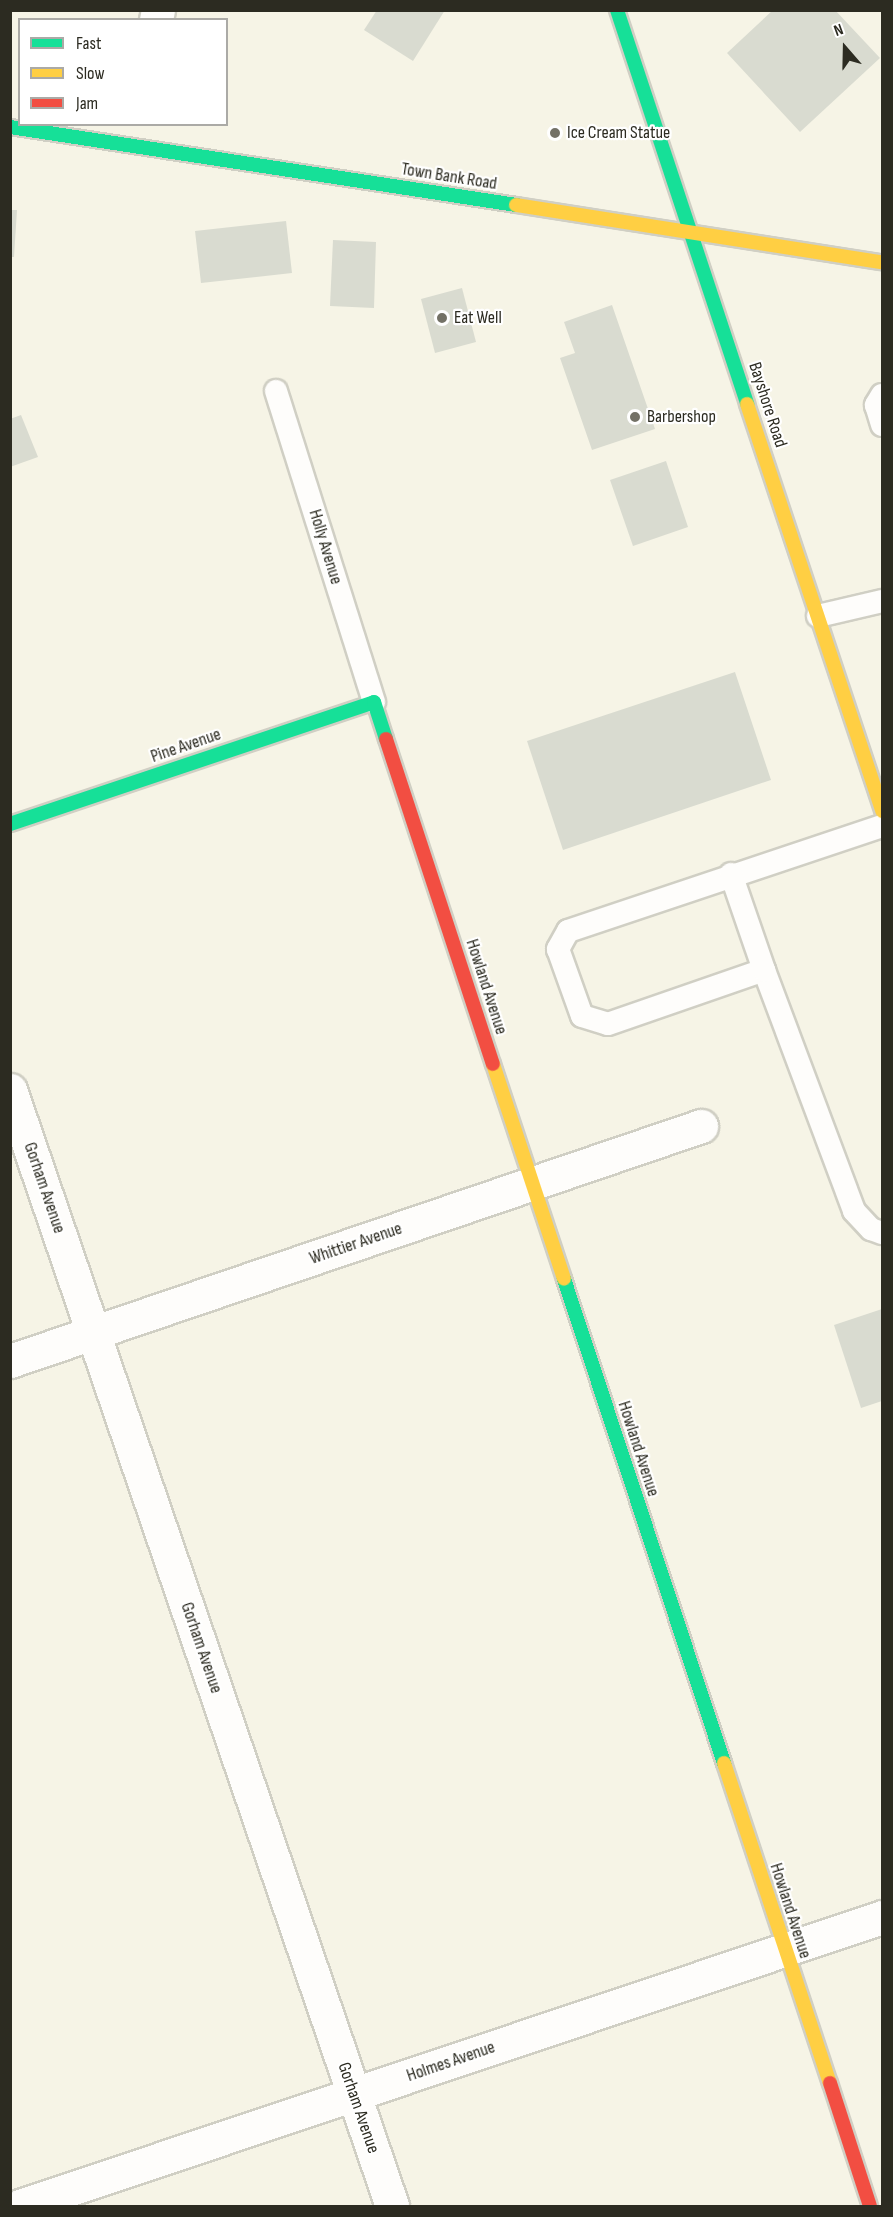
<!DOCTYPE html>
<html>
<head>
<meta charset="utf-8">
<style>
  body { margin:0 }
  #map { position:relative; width:893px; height:2217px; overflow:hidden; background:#f6f4e6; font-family:"Sofia Sans Condensed",sans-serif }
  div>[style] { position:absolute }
  .building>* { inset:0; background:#d9dbd0 }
  .roads { filter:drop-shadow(2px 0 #d0cfc4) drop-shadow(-2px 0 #d0cfc4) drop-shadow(0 2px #d0cfc4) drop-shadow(0 -2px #d0cfc4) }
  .lane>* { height:22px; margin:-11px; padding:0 11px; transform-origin:11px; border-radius:11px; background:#fefdfb }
  .street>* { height:33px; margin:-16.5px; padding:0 16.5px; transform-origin:16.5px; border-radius:16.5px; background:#fefdfb }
  .fast>* { height:14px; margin:-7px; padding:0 7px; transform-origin:7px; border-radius:7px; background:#16e098 }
  .slow>* { height:14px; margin:-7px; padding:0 7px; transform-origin:7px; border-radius:7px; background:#ffcf43 }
  .jam>* { height:14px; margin:-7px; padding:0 7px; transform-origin:7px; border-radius:7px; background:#f24e42 }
  .dots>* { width:16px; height:16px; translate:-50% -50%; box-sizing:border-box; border:3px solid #fff; border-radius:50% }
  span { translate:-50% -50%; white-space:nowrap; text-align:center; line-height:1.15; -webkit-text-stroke:4.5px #fff; paint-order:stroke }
  .poi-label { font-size:18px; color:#2c2b21 }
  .left { translate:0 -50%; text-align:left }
  .street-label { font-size:18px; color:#2c2b21 }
  .frame { position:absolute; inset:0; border:12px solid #2c2b21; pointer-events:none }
  .legend { position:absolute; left:18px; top:18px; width:210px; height:108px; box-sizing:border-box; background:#fff; border:2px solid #abaaa6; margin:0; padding:8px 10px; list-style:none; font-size:18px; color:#2c2b21 }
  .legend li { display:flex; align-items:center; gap:12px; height:30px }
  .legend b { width:30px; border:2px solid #abaaa6 }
  .north { position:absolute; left:815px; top:18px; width:60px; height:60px; -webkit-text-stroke:4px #fff; paint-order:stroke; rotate:340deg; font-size:16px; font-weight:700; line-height:24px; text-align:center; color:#2c2b21 }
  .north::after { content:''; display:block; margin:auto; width:21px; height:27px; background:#2c2b21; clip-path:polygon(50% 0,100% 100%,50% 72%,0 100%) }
</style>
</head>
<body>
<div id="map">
  <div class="building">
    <div style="clip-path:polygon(377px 10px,445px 10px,413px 61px,364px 30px)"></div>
    <div style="clip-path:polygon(773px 10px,835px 10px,880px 58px,800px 132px,727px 53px)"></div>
    <div style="clip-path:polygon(10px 210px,17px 210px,14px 257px,10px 257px)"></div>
    <div style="clip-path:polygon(286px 221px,292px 273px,201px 283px,195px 231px)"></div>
    <div style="clip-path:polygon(333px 240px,376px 242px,374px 308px,330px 306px)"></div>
    <div style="clip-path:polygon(462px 288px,476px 342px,435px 353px,421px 299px)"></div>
    <div style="clip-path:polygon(612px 305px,655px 429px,592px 450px,560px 358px,575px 353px,564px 322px)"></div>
    <div style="clip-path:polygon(21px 415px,38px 457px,10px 467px,10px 419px)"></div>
    <div style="clip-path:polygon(666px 461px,688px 527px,633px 546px,610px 480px)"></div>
    <div style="clip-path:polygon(735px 672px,771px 780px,563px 850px,527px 741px)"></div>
    <div style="clip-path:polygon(882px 1309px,882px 1401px,861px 1408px,834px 1325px)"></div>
  </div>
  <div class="roads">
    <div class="lane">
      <div style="left:276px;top:391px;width:326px;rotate:72.5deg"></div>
      <div style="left:882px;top:395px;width:12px;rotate:121deg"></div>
      <div style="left:876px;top:405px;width:21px;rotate:73deg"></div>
      <div style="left:818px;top:616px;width:66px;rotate:-13.2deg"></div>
      <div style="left:882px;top:826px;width:331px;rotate:161.5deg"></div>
      <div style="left:568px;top:931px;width:21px;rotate:119deg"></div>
      <div style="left:558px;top:949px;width:71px;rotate:70.3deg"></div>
      <div style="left:582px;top:1016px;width:27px;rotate:17deg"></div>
      <div style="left:608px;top:1024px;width:165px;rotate:-19.1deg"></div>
      <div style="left:764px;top:970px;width:257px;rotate:69.5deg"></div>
      <div style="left:854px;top:1211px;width:25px;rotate:47deg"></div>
      <div style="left:871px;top:1229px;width:12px;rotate:20deg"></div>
      <div style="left:731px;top:874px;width:102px;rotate:71deg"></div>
    </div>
    <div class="street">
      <div style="left:156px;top:20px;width:10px;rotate:-79deg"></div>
      <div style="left:10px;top:1090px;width:1180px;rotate:71.1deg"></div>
      <div style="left:10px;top:1361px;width:730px;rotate:-18.78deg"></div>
      <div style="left:20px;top:2206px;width:909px;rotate:-18.53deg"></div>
    </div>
    <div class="fast">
      <div style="left:617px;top:10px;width:415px;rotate:71.7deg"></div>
      <div style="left:10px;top:127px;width:512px;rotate:8.76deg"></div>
      <div style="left:10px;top:824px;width:384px;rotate:-18.5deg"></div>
      <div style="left:374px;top:702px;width:39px;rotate:72deg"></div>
      <div style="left:564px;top:1279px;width:510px;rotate:71.71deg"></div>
    </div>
    <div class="slow">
      <div style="left:516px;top:205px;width:370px;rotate:8.9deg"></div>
      <div style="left:747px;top:404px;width:429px;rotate:71.6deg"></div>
      <div style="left:493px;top:1064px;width:226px;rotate:71.7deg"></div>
      <div style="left:724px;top:1763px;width:337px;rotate:71.7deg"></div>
    </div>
    <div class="jam">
      <div style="left:386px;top:739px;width:342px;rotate:71.8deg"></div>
      <div style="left:830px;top:2083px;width:129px;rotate:72deg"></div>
    </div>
  </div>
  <div class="dots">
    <div style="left:555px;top:133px;background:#737166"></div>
    <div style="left:442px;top:318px;background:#737166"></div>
    <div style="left:635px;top:417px;background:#737166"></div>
  </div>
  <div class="poi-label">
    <span class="left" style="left:567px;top:133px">Ice Cream Statue</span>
    <span class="left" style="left:454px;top:318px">Eat Well</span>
    <span class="left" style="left:647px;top:417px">Barbershop</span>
  </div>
  <div class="street-label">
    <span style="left:449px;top:177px;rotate:9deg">Town Bank Road</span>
    <span style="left:767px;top:405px;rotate:72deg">Bayshore Road</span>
    <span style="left:325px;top:547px;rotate:73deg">Holly Avenue</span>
    <span style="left:186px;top:746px;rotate:-19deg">Pine Avenue</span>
    <span style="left:486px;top:987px;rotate:72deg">Howland Avenue</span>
    <span style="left:44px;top:1188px;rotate:71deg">Gorham Avenue</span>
    <span style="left:356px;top:1244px;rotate:-19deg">Whittier Avenue</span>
    <span style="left:638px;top:1449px;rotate:72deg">Howland Avenue</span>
    <span style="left:201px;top:1648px;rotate:71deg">Gorham Avenue</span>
    <span style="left:790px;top:1911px;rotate:72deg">Howland Avenue</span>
    <span style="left:451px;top:2062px;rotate:-19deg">Holmes Avenue</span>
    <span style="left:358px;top:2108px;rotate:71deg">Gorham Avenue</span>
  </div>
  <div class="frame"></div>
  <ul class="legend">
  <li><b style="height:8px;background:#16e098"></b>Fast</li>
  <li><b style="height:8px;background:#ffcf43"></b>Slow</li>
  <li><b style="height:8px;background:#f24e42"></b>Jam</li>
  </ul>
  <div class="north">N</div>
</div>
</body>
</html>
